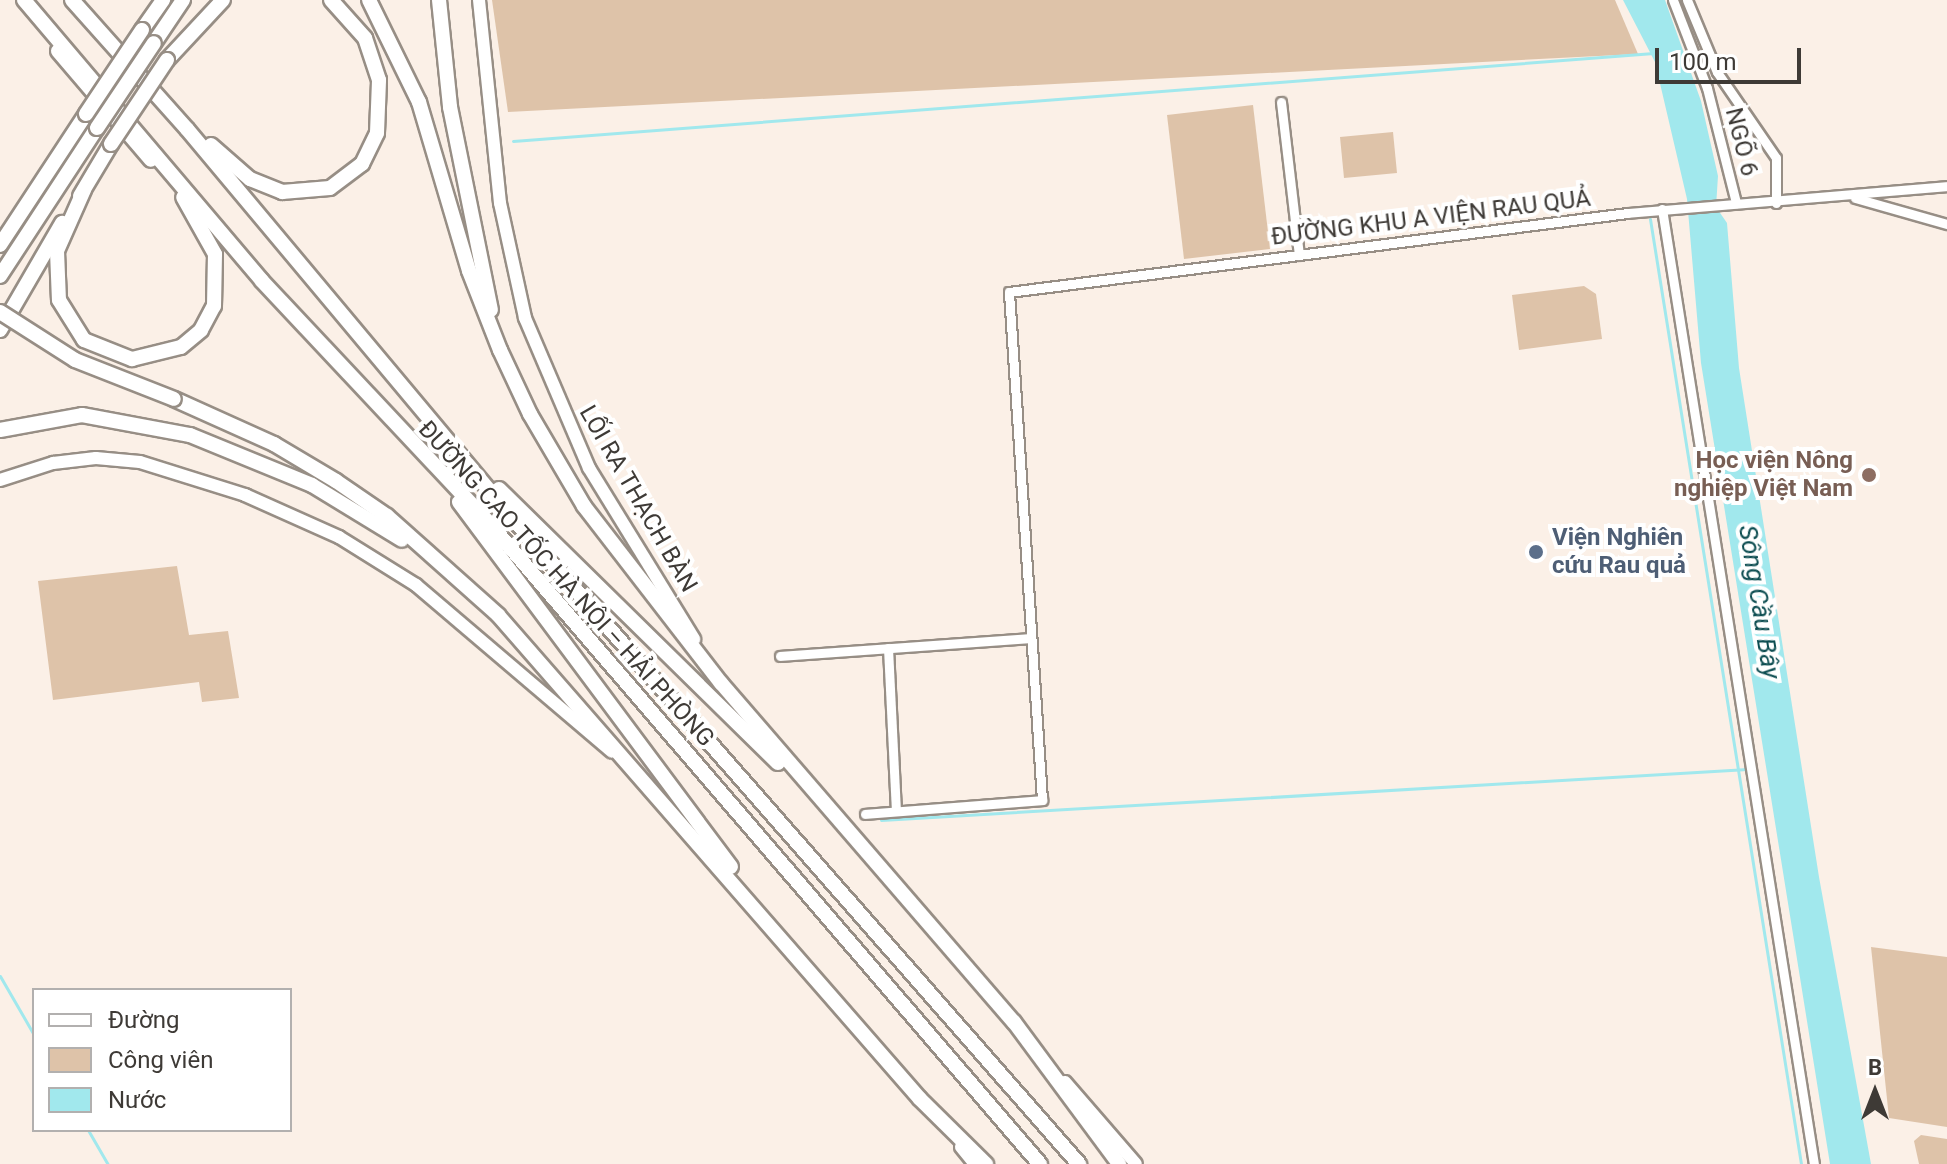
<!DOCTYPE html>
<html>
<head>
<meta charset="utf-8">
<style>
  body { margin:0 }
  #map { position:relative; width:1947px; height:1164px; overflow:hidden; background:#fbf0e7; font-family:Roboto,sans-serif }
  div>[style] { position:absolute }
  .green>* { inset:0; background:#dec3a9 }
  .water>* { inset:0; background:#a1e8ed }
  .stream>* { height:3px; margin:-1.5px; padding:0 1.5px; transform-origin:1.5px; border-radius:1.5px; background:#a1e8ed }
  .roads { filter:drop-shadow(2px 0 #978e85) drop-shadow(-2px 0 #978e85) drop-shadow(0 2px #978e85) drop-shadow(0 -2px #978e85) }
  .minor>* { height:9px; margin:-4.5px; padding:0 4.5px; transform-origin:4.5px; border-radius:4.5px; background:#fff }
  .major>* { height:12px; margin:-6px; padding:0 6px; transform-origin:6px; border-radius:6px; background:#fff }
  .highway>* { height:14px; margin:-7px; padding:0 7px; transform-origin:7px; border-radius:7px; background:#fff }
  .bridges { filter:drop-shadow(2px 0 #978e85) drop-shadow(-2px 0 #978e85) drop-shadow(0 2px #978e85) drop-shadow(0 -2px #978e85) }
  .highway-bridge>* { height:14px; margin:-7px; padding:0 7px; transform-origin:7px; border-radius:7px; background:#fff }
  .dots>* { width:22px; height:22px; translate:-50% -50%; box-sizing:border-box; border:4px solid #fff; border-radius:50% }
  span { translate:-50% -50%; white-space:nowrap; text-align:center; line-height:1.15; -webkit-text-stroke:8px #fff; paint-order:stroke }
  .street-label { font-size:24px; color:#3e3a36 }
  .education-label { font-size:24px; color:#785e54; font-weight:700 }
  .right { translate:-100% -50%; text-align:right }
  .service-label { font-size:24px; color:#4e5e75; font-weight:700 }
  .left { translate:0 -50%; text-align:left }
  .water-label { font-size:26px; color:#0d4d51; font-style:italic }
  .legend { position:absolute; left:32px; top:988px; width:260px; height:144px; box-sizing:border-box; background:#fff; border:2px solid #b2b0af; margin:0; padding:10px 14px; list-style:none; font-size:24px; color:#3e3a36 }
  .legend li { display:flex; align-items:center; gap:16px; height:40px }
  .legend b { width:40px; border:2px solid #b2b0af }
  .north { position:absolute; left:1835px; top:1052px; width:80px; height:80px; -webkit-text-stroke:6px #fff; paint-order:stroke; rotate:0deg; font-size:22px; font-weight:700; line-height:32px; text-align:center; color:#3e3a36 }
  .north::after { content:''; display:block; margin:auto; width:28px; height:36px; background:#3e3a36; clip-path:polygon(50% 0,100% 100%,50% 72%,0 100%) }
  .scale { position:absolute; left:1655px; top:48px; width:146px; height:36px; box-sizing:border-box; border:4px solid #3e3a36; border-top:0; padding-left:10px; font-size:24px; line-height:28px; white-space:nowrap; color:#3e3a36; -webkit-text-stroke:6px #fff; paint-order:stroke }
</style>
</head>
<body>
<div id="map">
  <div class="green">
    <div style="clip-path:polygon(492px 0,1615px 0,1638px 54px,508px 112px)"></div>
    <div style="clip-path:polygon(1253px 105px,1270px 249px,1184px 259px,1167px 115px)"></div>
    <div style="clip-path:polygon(1393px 132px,1397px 173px,1344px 178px,1340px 137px)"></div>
    <div style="clip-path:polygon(1584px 286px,1596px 294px,1602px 339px,1519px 350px,1512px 295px)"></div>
    <div style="clip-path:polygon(177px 566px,189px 635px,228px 631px,239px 698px,202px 702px,199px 682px,53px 700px,38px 581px)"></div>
    <div style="clip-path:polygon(1871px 947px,1947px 957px,1947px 1127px,1889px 1118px)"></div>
    <div style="clip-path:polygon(1921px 1135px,1947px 1139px,1947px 1164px,1919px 1164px,1914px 1141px)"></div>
  </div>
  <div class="water">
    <div style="clip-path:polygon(1623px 0,1665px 0,1701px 101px,1718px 176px,1716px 207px,1727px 223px,1739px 368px,1819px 877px,1871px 1164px,1830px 1164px,1701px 363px,1687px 199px,1655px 62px)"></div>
  </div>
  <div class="stream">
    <div style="left:513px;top:141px;width:1144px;rotate:-4.41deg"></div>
    <div style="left:1650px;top:219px;width:957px;rotate:80.92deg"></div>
    <div style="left:881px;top:820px;width:868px;rotate:-3.37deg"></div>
    <div style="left:0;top:976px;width:68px;rotate:60deg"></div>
    <div style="left:88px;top:1130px;width:39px;rotate:60deg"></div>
  </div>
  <div class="roads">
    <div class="minor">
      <div style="left:1673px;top:0;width:94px;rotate:68.9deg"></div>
      <div style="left:1707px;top:88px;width:119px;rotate:75.8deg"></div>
      <div style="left:1687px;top:0;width:78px;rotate:67.4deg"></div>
      <div style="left:1717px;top:72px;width:104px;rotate:55.5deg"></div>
      <div style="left:1776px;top:158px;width:45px;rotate:90deg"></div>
      <div style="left:1281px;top:102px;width:154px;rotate:83.3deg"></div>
      <div style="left:1855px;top:198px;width:96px;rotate:15.8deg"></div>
      <div style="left:1662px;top:209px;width:967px;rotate:80.96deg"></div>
      <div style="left:888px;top:648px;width:163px;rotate:87.2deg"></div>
      <div style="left:780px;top:656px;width:251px;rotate:-4.1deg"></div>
      <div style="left:865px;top:814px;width:178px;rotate:-4.5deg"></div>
      <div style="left:1042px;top:800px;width:509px;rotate:-93.72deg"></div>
      <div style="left:1009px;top:292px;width:623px;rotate:-7.28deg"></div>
      <div style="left:1627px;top:213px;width:321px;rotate:-4.8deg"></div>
    </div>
    <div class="major">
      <div style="left:479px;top:0;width:204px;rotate:84.1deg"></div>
      <div style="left:500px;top:203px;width:118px;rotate:77.7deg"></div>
      <div style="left:525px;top:318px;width:163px;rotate:66.9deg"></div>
      <div style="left:589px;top:468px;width:201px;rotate:58.4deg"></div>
      <div style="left:0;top:480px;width:56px;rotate:-17.8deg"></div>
      <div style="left:53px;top:463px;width:43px;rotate:-6.6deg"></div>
      <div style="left:96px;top:458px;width:44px;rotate:5.2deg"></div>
      <div style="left:140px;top:462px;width:110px;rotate:17.4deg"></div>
      <div style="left:245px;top:495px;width:103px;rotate:24.1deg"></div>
      <div style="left:339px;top:537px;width:91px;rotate:31.9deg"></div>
      <div style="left:416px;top:585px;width:257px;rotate:40.4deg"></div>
      <div style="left:1065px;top:1082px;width:108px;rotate:49.1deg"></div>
      <div style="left:961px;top:1147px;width:22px;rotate:51deg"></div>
    </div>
    <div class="highway">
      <div style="left:24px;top:0;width:368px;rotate:49.7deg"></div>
      <div style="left:262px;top:281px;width:333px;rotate:46.8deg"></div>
      <div style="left:490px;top:524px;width:844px;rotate:49.33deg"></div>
      <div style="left:72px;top:0;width:173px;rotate:48.3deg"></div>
      <div style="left:187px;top:129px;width:502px;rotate:50.09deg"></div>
      <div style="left:509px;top:514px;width:865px;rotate:48.75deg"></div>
      <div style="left:369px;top:0;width:114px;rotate:63.9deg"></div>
      <div style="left:419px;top:102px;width:176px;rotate:73.5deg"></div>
      <div style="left:469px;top:271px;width:85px;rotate:68.6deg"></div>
      <div style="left:500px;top:350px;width:71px;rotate:64.9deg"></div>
      <div style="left:530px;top:414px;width:107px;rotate:59.6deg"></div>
      <div style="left:584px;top:506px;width:224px;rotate:52.3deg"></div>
      <div style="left:721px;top:683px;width:448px;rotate:49.2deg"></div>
      <div style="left:1014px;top:1022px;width:177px;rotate:53.5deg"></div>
      <div style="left:439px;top:0;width:108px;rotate:84.1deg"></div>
      <div style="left:450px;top:107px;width:207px;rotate:78.6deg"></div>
      <div style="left:142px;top:30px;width:37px;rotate:-55deg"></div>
      <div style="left:154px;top:43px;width:52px;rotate:-56deg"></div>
      <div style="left:58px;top:51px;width:143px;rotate:49.5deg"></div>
      <div style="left:167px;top:60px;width:82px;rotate:-47deg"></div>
      <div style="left:211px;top:145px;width:52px;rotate:41.1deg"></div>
      <div style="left:250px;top:179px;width:35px;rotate:22deg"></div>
      <div style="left:282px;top:192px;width:48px;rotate:-4.8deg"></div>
      <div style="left:330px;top:188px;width:40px;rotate:-37deg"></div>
      <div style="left:362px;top:164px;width:34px;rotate:-64deg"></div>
      <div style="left:377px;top:133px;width:53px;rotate:-87.8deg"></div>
      <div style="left:379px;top:80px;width:44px;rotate:-108.4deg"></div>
      <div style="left:365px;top:38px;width:51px;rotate:-131.8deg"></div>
      <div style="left:84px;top:190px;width:67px;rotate:113.9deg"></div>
      <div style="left:57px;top:251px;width:49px;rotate:87.7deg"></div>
      <div style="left:59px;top:300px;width:47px;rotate:58deg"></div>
      <div style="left:84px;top:340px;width:52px;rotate:21.6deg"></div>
      <div style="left:132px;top:359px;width:50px;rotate:-13.8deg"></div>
      <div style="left:181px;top:347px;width:26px;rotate:-40deg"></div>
      <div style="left:201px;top:330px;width:27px;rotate:-62deg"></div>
      <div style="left:214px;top:306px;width:52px;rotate:-88.9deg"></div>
      <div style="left:215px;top:254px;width:65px;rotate:-119.3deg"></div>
      <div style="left:80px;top:196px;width:61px;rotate:-59.2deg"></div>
      <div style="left:0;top:245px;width:157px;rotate:-56.7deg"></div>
      <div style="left:0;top:276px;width:177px;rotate:-56.8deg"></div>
      <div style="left:0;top:330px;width:124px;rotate:-59.9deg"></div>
      <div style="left:174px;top:399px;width:110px;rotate:24.2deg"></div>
      <div style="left:274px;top:444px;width:72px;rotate:30.8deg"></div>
      <div style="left:336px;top:481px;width:62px;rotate:34.5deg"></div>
      <div style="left:387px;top:516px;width:149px;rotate:41.7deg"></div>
      <div style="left:498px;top:615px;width:642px;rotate:48.91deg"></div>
      <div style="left:920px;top:1099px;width:93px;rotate:44.6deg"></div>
      <div style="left:0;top:430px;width:83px;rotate:-10.4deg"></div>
      <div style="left:82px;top:415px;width:110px;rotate:10.5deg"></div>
      <div style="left:190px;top:435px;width:132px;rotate:22.3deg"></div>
      <div style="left:312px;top:485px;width:105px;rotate:31.4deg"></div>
      <div style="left:499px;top:489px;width:391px;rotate:44.5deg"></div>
      <div style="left:459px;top:502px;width:455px;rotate:53.3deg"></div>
    </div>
  </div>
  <div class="bridges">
    <div class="highway-bridge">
      <div style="left:86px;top:114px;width:101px;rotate:-56.3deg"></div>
      <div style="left:97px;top:128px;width:102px;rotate:-56.2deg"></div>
      <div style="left:111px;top:144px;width:101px;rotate:-56.3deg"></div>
      <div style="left:0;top:312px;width:89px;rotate:32.6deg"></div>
      <div style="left:75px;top:360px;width:106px;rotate:21.5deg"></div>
    </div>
  </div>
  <div class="dots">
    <div style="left:1869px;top:475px;background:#8d6e63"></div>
    <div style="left:1536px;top:552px;background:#5c6f8a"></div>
  </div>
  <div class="street-label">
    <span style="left:1741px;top:142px;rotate:76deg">NGÕ 6</span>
    <span style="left:1431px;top:218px;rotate:-7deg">ĐƯỜNG KHU A VIỆN RAU QUẢ</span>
    <span style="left:638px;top:499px;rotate:60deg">LỐI RA THẠCH BÀN</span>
    <span style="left:566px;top:584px;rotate:48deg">ĐƯỜNG CAO TỐC HÀ NỘI – HẢI PHÒNG</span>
  </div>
  <div class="education-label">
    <span class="right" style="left:1853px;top:475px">Học viện Nông<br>nghiệp Việt Nam</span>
  </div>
  <div class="service-label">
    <span class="left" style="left:1552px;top:552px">Viện Nghiên<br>cứu Rau quả</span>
  </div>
  <div class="water-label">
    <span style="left:1759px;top:602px;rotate:81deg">Sông Cầu Bây</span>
  </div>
  <ul class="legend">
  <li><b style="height:10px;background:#fff"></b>Đường</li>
  <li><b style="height:22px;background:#dec3a9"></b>Công viên</li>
  <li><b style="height:22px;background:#a1e8ed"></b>Nước</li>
  </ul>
  <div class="north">B</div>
  <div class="scale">100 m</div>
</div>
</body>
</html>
